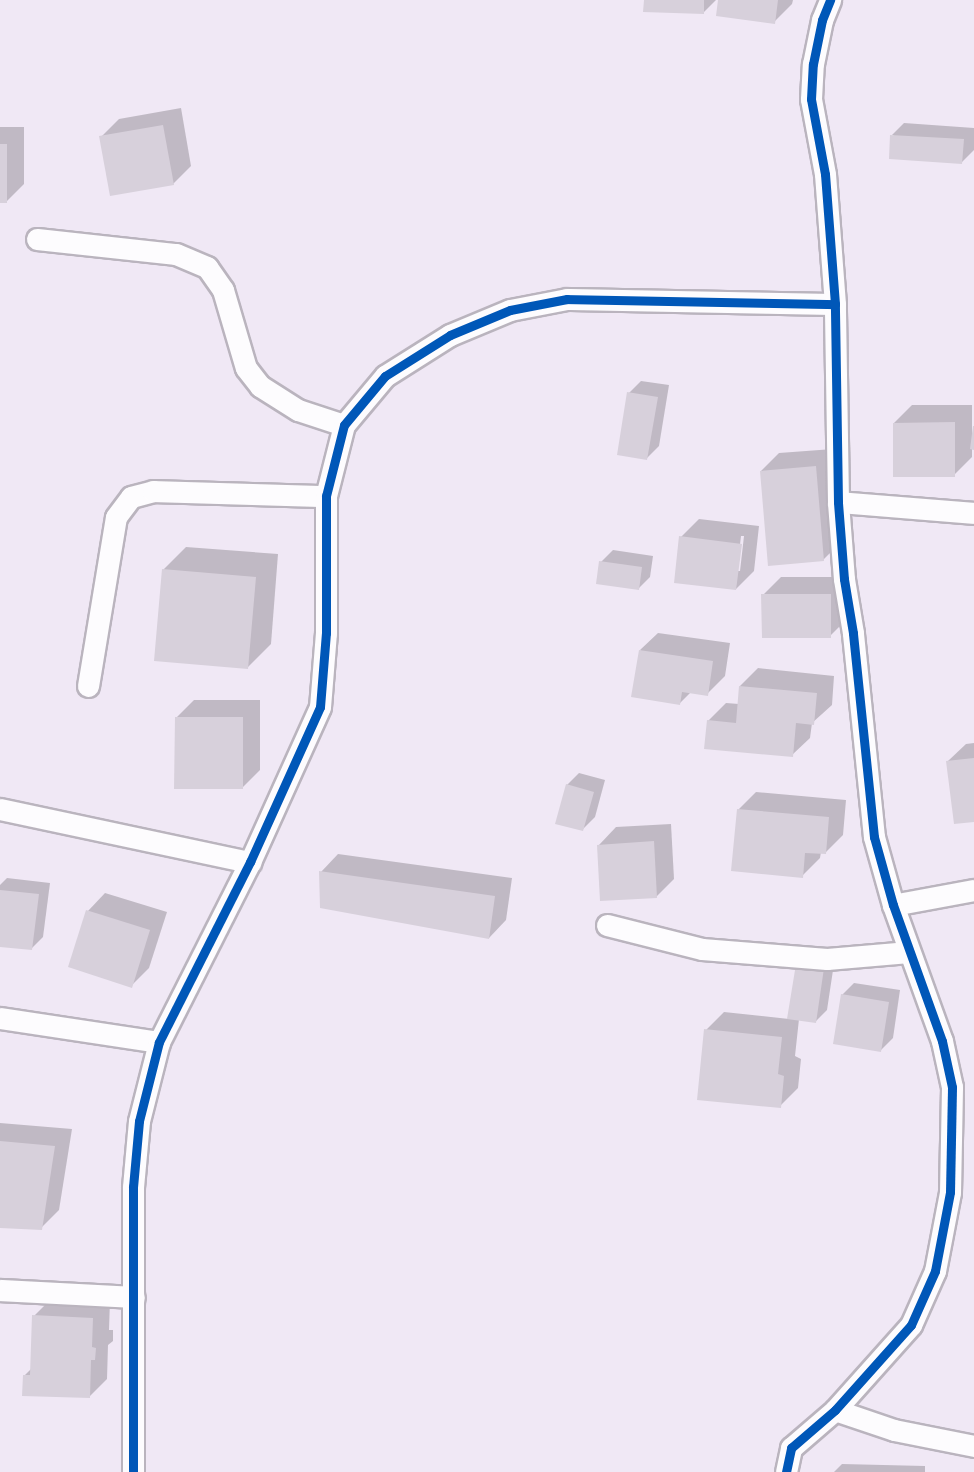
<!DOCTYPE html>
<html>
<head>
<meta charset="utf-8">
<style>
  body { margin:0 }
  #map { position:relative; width:974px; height:1472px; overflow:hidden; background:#f0e8f5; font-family:"Titillium Web",sans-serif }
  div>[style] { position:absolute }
  .shadow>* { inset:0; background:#0003 }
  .building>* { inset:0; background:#d7d0db }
  .roads { filter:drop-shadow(2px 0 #bab4be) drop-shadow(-2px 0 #bab4be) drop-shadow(0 2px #bab4be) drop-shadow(0 -2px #bab4be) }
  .street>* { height:21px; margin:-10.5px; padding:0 10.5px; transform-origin:10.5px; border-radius:10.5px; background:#fdfcfe }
  .cycleway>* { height:9px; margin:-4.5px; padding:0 4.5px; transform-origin:4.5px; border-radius:4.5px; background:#0057b8 }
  span { translate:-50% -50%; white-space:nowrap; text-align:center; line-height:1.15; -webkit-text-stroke:4.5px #f1e2fb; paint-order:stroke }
</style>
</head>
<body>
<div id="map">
  <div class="shadow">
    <div style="clip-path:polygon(645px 0,716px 0,703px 13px)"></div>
    <div style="clip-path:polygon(720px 0,793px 0,792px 4px,774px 22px)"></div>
    <div style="clip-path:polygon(181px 108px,191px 166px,173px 184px,101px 137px,119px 119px)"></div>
    <div style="clip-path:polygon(904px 123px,974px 128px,974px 150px,962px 162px,892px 135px)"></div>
    <div style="clip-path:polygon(0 127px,24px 127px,24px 184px,6px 202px,0 202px)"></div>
    <div style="clip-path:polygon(641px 381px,669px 385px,659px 446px,647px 458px,629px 393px)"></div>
    <div style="clip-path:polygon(912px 405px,972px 405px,972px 457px,954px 475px,894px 423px)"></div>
    <div style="clip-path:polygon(833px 449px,841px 542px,823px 560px,761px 471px,779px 453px)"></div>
    <div style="clip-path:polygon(evenodd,699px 519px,759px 526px,754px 571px,736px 589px,681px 537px,699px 519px,741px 536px,744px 536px,740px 571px,737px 571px,741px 536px)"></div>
    <div style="clip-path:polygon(186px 547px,278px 554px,271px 644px,248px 667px,163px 570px)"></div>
    <div style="clip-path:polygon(613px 550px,653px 556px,650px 577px,638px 589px,601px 562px)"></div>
    <div style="clip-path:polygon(781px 577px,848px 577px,848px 618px,830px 636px,763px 595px)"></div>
    <div style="clip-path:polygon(658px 633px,730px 643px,725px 676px,707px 694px,691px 692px,680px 703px,640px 650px)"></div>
    <div style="clip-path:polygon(758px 668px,834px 676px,832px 705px,812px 723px,810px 738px,792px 755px,708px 721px,726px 703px,739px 704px,740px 686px)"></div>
    <div style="clip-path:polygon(194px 700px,260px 700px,260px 770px,242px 788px,176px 718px)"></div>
    <div style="clip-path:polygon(974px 743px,974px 821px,948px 761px,966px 744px)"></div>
    <div style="clip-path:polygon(579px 773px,605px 780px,595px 817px,583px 829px,567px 785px)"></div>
    <div style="clip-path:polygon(756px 792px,846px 800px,843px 835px,825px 853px,821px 852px,820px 858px,802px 876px,738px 810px)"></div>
    <div style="clip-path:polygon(671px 824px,674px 879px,656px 897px,599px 845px,616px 827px)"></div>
    <div style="clip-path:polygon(338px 854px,512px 878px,506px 920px,489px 938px,321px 872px)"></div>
    <div style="clip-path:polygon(7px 878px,50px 883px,43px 937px,31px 949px,0 945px,0 885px)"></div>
    <div style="clip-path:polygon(105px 893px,167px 912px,149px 968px,131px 986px,88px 911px)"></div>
    <div style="clip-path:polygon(835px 957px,827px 1010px,815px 1022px,799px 1019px,795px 1056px,801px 1059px,798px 1088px,780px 1106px,706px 1030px,724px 1012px,789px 1019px,797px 965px)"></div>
    <div style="clip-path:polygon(854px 983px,900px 990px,893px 1038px,881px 1050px,842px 995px)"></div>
    <div style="clip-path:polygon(0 1123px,72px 1129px,59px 1210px,41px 1228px,0 1226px)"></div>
    <div style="clip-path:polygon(52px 1298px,110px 1300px,109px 1330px,113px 1330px,113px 1341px,108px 1345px,107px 1379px,89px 1397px,24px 1376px,32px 1368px,34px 1316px)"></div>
    <div style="clip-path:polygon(842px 1464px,925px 1466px,925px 1472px,834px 1472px)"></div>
  </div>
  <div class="building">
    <div style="clip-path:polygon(644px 0,704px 0,704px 14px,643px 12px)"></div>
    <div style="clip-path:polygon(718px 0,778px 0,775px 24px,716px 16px)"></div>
    <div style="clip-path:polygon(163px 125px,174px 185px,110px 196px,99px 136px)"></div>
    <div style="clip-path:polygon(890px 135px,964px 139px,962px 164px,889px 159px)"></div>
    <div style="clip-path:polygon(0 144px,7px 144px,7px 203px,0 203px)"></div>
    <div style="clip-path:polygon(627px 392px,658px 397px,647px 460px,617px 455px)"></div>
    <div style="clip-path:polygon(955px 422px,955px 477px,893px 477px,893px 423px)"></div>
    <div style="clip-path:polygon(973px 426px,974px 426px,974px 450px,970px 449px)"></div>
    <div style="clip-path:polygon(816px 466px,824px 561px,768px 566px,760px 471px)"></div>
    <div style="clip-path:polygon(679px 536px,742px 544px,736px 590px,674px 583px)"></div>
    <div style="clip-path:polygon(599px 561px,642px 567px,639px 590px,596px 584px)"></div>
    <div style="clip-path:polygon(162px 569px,256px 577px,248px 669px,154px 661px)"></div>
    <div style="clip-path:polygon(761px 594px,831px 594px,831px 638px,762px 638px)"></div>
    <div style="clip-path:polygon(639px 650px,713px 661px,708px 696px,682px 692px,680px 705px,631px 697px)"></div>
    <div style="clip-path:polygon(739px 686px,817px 693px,814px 725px,796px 723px,793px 757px,704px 749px,707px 720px,736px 723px)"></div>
    <div style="clip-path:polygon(175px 717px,243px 717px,243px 789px,174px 789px)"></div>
    <div style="clip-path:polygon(974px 758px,974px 822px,954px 824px,946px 761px)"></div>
    <div style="clip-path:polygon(566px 784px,594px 792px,583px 831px,555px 824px)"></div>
    <div style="clip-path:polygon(737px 809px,829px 817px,826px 854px,805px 853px,803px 878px,731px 871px)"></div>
    <div style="clip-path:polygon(654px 841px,657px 898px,600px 901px,597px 845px)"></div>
    <div style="clip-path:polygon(319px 871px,495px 896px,489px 939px,320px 908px)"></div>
    <div style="clip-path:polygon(0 890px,39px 894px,32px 950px,0 947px)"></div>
    <div style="clip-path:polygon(86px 910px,150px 930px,132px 988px,68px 967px)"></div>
    <div style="clip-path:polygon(796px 964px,824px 968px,816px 1023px,787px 1019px)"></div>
    <div style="clip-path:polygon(841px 994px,889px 1002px,881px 1052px,833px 1044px)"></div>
    <div style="clip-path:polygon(704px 1029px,782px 1037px,778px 1074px,784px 1076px,781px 1108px,697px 1100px)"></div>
    <div style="clip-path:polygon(0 1141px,55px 1146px,42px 1230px,0 1228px)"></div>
    <div style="clip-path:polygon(32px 1315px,93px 1318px,92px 1347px,96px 1348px,95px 1360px,91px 1360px,90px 1398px,22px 1396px,23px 1375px,30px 1375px)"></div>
  </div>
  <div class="roads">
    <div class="street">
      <div style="left:37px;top:239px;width:140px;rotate:6.2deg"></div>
      <div style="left:176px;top:254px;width:34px;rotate:23deg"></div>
      <div style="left:207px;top:267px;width:28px;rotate:55deg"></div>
      <div style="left:223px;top:290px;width:81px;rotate:73.6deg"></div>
      <div style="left:246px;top:368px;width:23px;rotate:52deg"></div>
      <div style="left:260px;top:386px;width:45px;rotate:32.3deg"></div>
      <div style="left:298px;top:410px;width:48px;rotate:18.1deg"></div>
      <div style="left:838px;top:502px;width:136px;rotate:4.6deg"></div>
      <div style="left:88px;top:686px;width:171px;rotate:-80.6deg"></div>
      <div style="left:116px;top:517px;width:25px;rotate:-53deg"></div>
      <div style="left:131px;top:497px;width:23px;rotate:-15deg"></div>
      <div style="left:153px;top:491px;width:173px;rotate:1.7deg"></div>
      <div style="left:0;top:809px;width:256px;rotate:12deg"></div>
      <div style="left:893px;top:905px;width:82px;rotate:-10.5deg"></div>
      <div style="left:607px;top:925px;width:98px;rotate:14.2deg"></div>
      <div style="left:702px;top:949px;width:125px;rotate:4.6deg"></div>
      <div style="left:827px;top:959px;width:82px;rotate:-4.9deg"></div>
      <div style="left:0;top:1018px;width:161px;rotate:8.6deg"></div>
      <div style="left:0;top:1290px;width:134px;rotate:3deg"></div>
      <div style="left:835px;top:1410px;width:62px;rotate:18.7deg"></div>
      <div style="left:894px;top:1430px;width:82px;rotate:11.3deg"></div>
      <div style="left:133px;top:1472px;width:285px;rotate:-90deg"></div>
      <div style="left:133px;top:1187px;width:66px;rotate:-84.8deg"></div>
      <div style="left:139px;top:1121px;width:81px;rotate:-75.8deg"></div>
      <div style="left:159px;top:1042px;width:202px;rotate:-63.2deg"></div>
      <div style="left:250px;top:862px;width:170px;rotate:-65.7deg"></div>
      <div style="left:320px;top:707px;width:74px;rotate:-85.4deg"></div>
      <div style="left:326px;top:633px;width:137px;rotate:-90deg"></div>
      <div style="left:326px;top:496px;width:73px;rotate:-75.8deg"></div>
      <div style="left:344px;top:425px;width:64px;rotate:-50.1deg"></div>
      <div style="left:385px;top:376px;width:77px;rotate:-32.2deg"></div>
      <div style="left:450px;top:335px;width:65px;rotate:-22.6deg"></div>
      <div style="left:510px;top:310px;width:58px;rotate:-10.9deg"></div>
      <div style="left:567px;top:299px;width:268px;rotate:1.1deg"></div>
      <div style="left:786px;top:1472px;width:25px;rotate:-78deg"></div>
      <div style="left:791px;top:1448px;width:58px;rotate:-40.8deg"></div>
      <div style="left:835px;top:1410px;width:114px;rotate:-48.2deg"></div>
      <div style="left:911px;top:1325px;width:59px;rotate:-66deg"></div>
      <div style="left:935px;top:1271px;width:80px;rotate:-79.2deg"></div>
      <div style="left:950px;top:1192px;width:105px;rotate:-88.9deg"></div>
      <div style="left:952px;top:1087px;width:47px;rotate:-102.3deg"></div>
      <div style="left:942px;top:1041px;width:145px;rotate:-109.8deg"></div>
      <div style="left:893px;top:905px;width:71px;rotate:-105.6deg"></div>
      <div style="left:874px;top:837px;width:205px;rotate:-95.9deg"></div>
      <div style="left:853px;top:633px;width:55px;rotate:-99.5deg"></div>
      <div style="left:844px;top:579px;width:77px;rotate:-94.5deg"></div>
      <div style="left:838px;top:502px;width:198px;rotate:-90.9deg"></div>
      <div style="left:835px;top:304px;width:130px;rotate:-94.4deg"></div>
      <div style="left:825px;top:174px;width:76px;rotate:-100.6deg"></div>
      <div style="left:811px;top:99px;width:35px;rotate:-87deg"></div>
      <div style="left:813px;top:64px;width:45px;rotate:-78.4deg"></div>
      <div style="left:822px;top:20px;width:22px;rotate:-68deg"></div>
    </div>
  </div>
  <div class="cycleway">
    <div style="left:133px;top:1472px;width:285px;rotate:-90deg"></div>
    <div style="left:133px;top:1187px;width:66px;rotate:-84.8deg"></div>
    <div style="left:139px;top:1121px;width:81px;rotate:-75.8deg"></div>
    <div style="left:159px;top:1042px;width:202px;rotate:-63.2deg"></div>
    <div style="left:250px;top:862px;width:170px;rotate:-65.7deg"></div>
    <div style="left:320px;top:707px;width:74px;rotate:-85.4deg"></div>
    <div style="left:326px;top:633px;width:137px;rotate:-90deg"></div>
    <div style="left:326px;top:496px;width:73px;rotate:-75.8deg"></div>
    <div style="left:344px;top:425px;width:64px;rotate:-50.1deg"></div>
    <div style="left:385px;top:376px;width:77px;rotate:-32.2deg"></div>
    <div style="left:450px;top:335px;width:65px;rotate:-22.6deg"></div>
    <div style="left:510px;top:310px;width:58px;rotate:-10.9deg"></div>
    <div style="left:567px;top:299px;width:268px;rotate:1.1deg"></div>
    <div style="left:786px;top:1472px;width:25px;rotate:-78deg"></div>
    <div style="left:791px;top:1448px;width:58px;rotate:-40.8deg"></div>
    <div style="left:835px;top:1410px;width:114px;rotate:-48.2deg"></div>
    <div style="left:911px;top:1325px;width:59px;rotate:-66deg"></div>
    <div style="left:935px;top:1271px;width:80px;rotate:-79.2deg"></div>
    <div style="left:950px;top:1192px;width:105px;rotate:-88.9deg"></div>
    <div style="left:952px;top:1087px;width:47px;rotate:-102.3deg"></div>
    <div style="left:942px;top:1041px;width:145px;rotate:-109.8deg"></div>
    <div style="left:893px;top:905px;width:71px;rotate:-105.6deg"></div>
    <div style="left:874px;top:837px;width:205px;rotate:-95.9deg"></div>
    <div style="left:853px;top:633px;width:55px;rotate:-99.5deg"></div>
    <div style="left:844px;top:579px;width:77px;rotate:-94.5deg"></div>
    <div style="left:838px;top:502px;width:198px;rotate:-90.9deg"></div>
    <div style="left:835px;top:304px;width:130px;rotate:-94.4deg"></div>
    <div style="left:825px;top:174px;width:76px;rotate:-100.6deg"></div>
    <div style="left:811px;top:99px;width:35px;rotate:-87deg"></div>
    <div style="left:813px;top:64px;width:45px;rotate:-78.4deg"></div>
    <div style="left:822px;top:20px;width:22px;rotate:-68deg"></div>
  </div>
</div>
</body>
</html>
